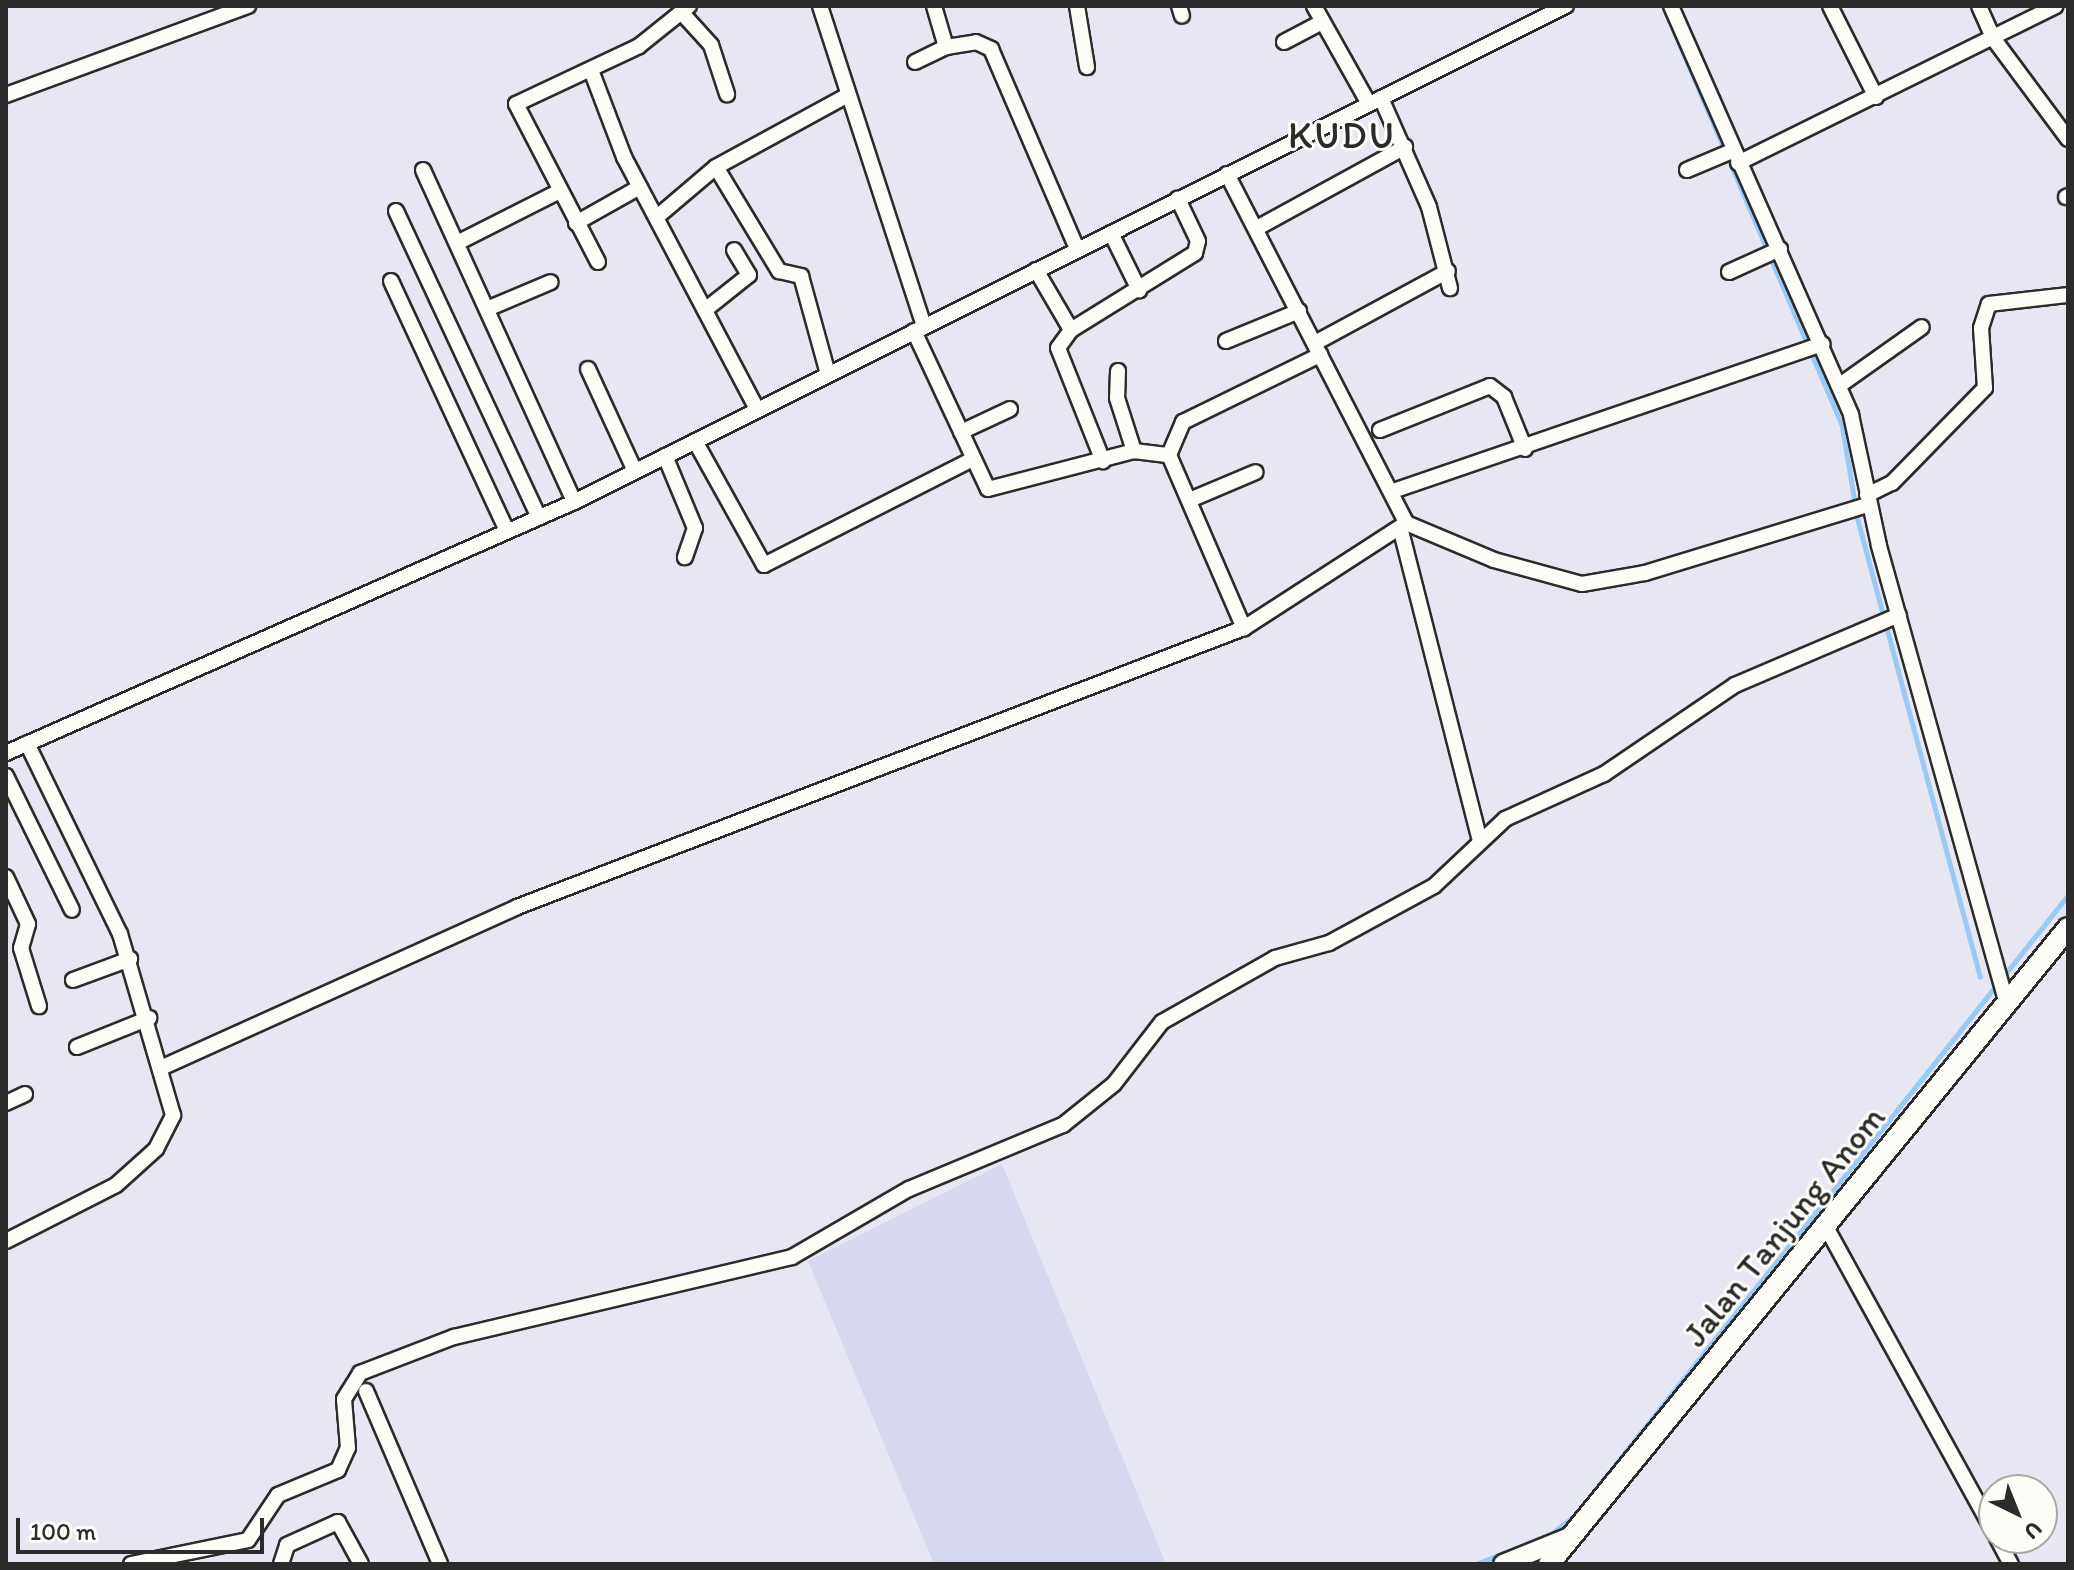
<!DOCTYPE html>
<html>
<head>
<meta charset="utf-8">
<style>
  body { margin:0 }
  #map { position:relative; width:2074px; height:1570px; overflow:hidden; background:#e6e7f2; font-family:Itim,sans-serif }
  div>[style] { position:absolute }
  .built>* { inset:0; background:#d6d8ef }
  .stream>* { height:5px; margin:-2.5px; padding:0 2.5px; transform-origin:2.5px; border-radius:2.5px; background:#99caf5 }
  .roads { filter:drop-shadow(2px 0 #2b2b2b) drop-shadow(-2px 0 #2b2b2b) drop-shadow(0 2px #2b2b2b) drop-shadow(0 -2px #2b2b2b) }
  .minor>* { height:14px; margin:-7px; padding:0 7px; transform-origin:7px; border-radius:7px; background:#fdfcf7 }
  .tertiary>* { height:18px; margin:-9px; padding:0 9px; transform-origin:9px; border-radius:9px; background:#fdfcf7 }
  .secondary>* { height:20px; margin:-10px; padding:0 10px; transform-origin:10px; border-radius:10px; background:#fdfcf7 }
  span { translate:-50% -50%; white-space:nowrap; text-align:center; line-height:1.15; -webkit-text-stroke:6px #fdfcf7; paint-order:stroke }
  .street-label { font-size:34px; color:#2b2b2b }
  .quarter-label { font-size:38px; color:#2b2b2b; letter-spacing:2px }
  .frame { position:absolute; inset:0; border:8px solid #2b2b2b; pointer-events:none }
  .north { position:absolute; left:1978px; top:1474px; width:80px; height:80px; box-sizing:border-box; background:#fdfcf7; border:2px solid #a9a8a5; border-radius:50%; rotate:137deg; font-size:22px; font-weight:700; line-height:32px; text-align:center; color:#2b2b2b }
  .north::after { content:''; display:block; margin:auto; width:28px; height:36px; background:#2b2b2b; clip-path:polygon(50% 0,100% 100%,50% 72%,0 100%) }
  .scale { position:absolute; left:16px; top:1518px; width:248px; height:36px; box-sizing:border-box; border:4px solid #2b2b2b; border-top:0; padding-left:10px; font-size:24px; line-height:28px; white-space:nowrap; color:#2b2b2b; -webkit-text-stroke:6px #fdfcf7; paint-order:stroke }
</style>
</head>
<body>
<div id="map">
  <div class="built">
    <div style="clip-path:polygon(1002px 1164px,1166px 1564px,934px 1564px,808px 1261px)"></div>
  </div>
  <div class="stream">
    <div style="left:1663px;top:6px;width:457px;rotate:66.9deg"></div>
    <div style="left:1842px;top:426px;width:93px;rotate:80.7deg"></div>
    <div style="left:1857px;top:518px;width:475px;rotate:75deg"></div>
    <div style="left:1476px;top:1564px;width:81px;rotate:-21.8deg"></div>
    <div style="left:1551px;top:1534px;width:31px;rotate:-38deg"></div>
    <div style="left:1575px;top:1515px;width:792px;rotate:-51.51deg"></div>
  </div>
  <div class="roads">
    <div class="minor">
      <div style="left:820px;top:6px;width:336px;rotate:72deg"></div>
      <div style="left:934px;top:6px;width:43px;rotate:73.7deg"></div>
      <div style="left:946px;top:47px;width:30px;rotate:-9deg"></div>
      <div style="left:976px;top:42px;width:17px;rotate:25deg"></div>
      <div style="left:991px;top:49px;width:218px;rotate:66.7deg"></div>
      <div style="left:1077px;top:6px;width:62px;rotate:80.7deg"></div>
      <div style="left:1179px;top:6px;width:10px;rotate:73deg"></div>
      <div style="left:1314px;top:6px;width:112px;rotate:60.7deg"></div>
      <div style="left:1671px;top:6px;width:447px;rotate:66.2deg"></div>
      <div style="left:1851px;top:415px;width:134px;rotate:77.9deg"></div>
      <div style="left:1879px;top:546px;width:476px;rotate:74.4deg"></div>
      <div style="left:1830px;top:6px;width:102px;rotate:63.2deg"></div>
      <div style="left:1979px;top:6px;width:35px;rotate:66deg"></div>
      <div style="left:1993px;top:38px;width:126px;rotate:53.4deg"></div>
      <div style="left:682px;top:13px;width:43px;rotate:47.8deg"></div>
      <div style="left:711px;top:45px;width:52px;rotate:71.9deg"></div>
      <div style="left:1284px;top:42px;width:43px;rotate:-27.8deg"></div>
      <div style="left:915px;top:62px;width:34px;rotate:-26deg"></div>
      <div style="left:591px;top:70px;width:93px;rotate:69.2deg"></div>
      <div style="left:624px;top:157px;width:285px;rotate:62.2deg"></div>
      <div style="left:6px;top:95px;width:258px;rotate:-20.2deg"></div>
      <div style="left:1381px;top:98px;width:119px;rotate:66.2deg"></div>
      <div style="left:1429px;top:207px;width:84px;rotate:75.5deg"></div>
      <div style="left:1738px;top:163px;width:354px;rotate:-26.3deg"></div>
      <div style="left:716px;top:167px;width:122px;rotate:58.8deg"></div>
      <div style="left:779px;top:271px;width:23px;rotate:13deg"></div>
      <div style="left:801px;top:276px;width:102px;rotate:74.6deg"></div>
      <div style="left:423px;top:170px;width:365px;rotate:65.5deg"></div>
      <div style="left:1687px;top:170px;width:49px;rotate:-22.9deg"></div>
      <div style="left:1227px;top:174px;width:392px;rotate:62.8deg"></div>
      <div style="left:2066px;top:197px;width:2px;rotate:-27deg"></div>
      <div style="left:396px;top:211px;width:338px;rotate:65deg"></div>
      <div style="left:657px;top:217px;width:77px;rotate:-40.3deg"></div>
      <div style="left:716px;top:167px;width:148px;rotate:-28.6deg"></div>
      <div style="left:576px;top:223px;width:73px;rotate:-29.4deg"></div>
      <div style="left:1257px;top:228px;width:169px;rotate:-28.7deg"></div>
      <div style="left:1111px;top:233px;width:64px;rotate:63.8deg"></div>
      <div style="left:457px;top:243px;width:113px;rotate:-26.8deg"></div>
      <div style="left:598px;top:262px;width:178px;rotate:-117.4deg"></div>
      <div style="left:516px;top:104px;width:136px;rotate:-25.2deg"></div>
      <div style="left:639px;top:46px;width:64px;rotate:-38.7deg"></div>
      <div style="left:1036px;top:270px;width:69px;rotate:59.7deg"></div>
      <div style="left:1071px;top:330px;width:146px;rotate:-31.8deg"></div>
      <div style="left:1195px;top:253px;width:12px;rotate:-76deg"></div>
      <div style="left:1198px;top:241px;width:47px;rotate:-115.5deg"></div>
      <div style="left:1729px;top:272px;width:56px;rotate:-24.3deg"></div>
      <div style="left:391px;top:281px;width:276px;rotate:65.1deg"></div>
      <div style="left:487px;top:309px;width:69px;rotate:-22.9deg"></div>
      <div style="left:705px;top:310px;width:56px;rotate:-38.5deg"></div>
      <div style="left:749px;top:275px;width:29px;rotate:-121deg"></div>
      <div style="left:1071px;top:330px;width:22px;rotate:126deg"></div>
      <div style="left:1058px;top:348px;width:122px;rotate:68.3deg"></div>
      <div style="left:914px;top:331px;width:174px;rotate:64.9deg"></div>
      <div style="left:988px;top:489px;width:151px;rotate:-14.6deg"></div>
      <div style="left:1134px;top:451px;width:35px;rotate:7deg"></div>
      <div style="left:1169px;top:455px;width:189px;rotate:66.6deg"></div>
      <div style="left:1244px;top:628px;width:193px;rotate:-32.9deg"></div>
      <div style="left:1406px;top:523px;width:95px;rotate:22.8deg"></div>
      <div style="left:1494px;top:560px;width:91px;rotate:15.3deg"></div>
      <div style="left:1582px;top:584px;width:64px;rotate:-9.9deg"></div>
      <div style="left:1645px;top:573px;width:235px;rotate:-17deg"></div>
      <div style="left:1226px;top:341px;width:79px;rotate:-22.3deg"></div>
      <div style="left:1315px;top:343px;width:151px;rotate:-28.4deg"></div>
      <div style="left:588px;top:369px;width:112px;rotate:65.3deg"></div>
      <div style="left:1118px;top:371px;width:27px;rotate:92deg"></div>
      <div style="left:1117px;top:398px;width:56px;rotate:72.2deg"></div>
      <div style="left:1840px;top:385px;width:100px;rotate:-35.3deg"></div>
      <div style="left:1380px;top:430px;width:118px;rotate:-21.8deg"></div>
      <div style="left:1490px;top:386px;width:18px;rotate:38deg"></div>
      <div style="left:1504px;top:397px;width:56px;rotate:68deg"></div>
      <div style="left:961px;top:432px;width:54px;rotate:-25.1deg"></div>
      <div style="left:695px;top:441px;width:142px;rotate:60.9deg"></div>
      <div style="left:764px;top:565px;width:234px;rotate:-26.9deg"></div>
      <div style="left:1169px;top:455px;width:36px;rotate:-67deg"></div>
      <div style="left:1183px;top:422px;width:153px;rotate:-26.1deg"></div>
      <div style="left:665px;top:456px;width:78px;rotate:67.4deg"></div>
      <div style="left:695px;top:528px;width:31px;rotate:109deg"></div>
      <div style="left:1393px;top:491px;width:454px;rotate:-18.9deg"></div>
      <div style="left:1867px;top:495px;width:28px;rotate:-26deg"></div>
      <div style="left:1892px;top:483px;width:133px;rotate:-45.6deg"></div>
      <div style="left:1985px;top:388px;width:60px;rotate:-93.8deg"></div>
      <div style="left:1981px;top:328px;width:25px;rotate:-72deg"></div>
      <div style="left:1989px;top:304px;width:80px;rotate:-6.5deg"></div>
      <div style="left:1192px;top:499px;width:69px;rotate:-22.9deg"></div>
      <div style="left:1401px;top:531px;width:319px;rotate:75.7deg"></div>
      <div style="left:6px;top:753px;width:621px;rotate:-23.84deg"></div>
      <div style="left:574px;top:502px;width:1109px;rotate:-26.57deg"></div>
      <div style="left:6px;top:776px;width:149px;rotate:63.8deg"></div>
      <div style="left:6px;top:877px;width:52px;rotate:64.9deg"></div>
      <div style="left:28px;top:924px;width:25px;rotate:106deg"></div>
      <div style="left:21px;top:948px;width:61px;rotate:72.8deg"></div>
      <div style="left:73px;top:980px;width:61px;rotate:-20.2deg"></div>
      <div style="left:77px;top:1047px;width:78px;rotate:-21.9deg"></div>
      <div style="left:163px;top:1067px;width:388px;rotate:-24.3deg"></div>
      <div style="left:517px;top:907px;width:779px;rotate:-21deg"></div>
      <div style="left:6px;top:1103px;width:21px;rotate:-25deg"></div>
      <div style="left:1825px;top:1225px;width:351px;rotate:61.2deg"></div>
      <div style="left:6px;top:1241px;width:123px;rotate:-27deg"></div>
      <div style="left:116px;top:1185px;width:54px;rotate:-42deg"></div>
      <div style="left:156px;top:1149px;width:38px;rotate:-63deg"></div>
      <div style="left:173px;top:1115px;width:189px;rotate:-106.3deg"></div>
      <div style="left:120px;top:934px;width:212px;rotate:-116deg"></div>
      <div style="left:366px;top:1391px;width:188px;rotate:66.8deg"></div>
      <div style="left:1997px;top:1538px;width:30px;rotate:62deg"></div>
      <div style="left:131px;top:1564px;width:119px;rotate:-11.6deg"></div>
      <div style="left:248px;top:1540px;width:54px;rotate:-56.3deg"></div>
      <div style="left:278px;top:1495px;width:65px;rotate:-22.6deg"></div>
      <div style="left:338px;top:1470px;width:24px;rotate:-66deg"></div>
      <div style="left:348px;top:1448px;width:49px;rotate:-94.7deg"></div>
      <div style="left:344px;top:1399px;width:31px;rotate:-58deg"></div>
      <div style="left:360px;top:1373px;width:101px;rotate:-21deg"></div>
      <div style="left:454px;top:1337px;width:347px;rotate:-13.3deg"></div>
      <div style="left:792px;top:1257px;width:135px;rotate:-30.2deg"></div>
      <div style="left:909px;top:1189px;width:167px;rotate:-22.6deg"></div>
      <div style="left:1063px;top:1125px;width:65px;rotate:-38.8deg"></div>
      <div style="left:1114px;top:1084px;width:78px;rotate:-52.3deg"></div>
      <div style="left:1162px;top:1022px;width:130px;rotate:-29.5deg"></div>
      <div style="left:1275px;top:958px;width:56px;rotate:-15.5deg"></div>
      <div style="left:1329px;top:943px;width:119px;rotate:-28.5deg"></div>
      <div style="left:1434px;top:886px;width:98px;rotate:-43.3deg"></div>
      <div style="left:1505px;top:819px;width:109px;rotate:-24.4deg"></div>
      <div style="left:1604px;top:774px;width:158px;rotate:-34.2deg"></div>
      <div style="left:1735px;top:685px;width:178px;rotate:-23.1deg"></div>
      <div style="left:281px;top:1564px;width:20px;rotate:-72deg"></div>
      <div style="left:287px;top:1545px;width:56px;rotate:-24.3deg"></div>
      <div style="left:338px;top:1522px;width:48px;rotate:61.3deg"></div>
    </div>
    <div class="tertiary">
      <div style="left:1503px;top:1564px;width:74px;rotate:-22.1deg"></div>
    </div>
    <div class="secondary">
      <div style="left:1549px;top:1564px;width:821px;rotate:-50.78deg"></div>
    </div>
  </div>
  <div class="street-label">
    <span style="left:1784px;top:1226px;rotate:-51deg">Jalan Tanjung Anom</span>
  </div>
  <div class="quarter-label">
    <span style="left:1342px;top:136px">KUDU</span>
  </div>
  <div class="frame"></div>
  <div class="north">U</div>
  <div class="scale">100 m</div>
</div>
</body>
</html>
